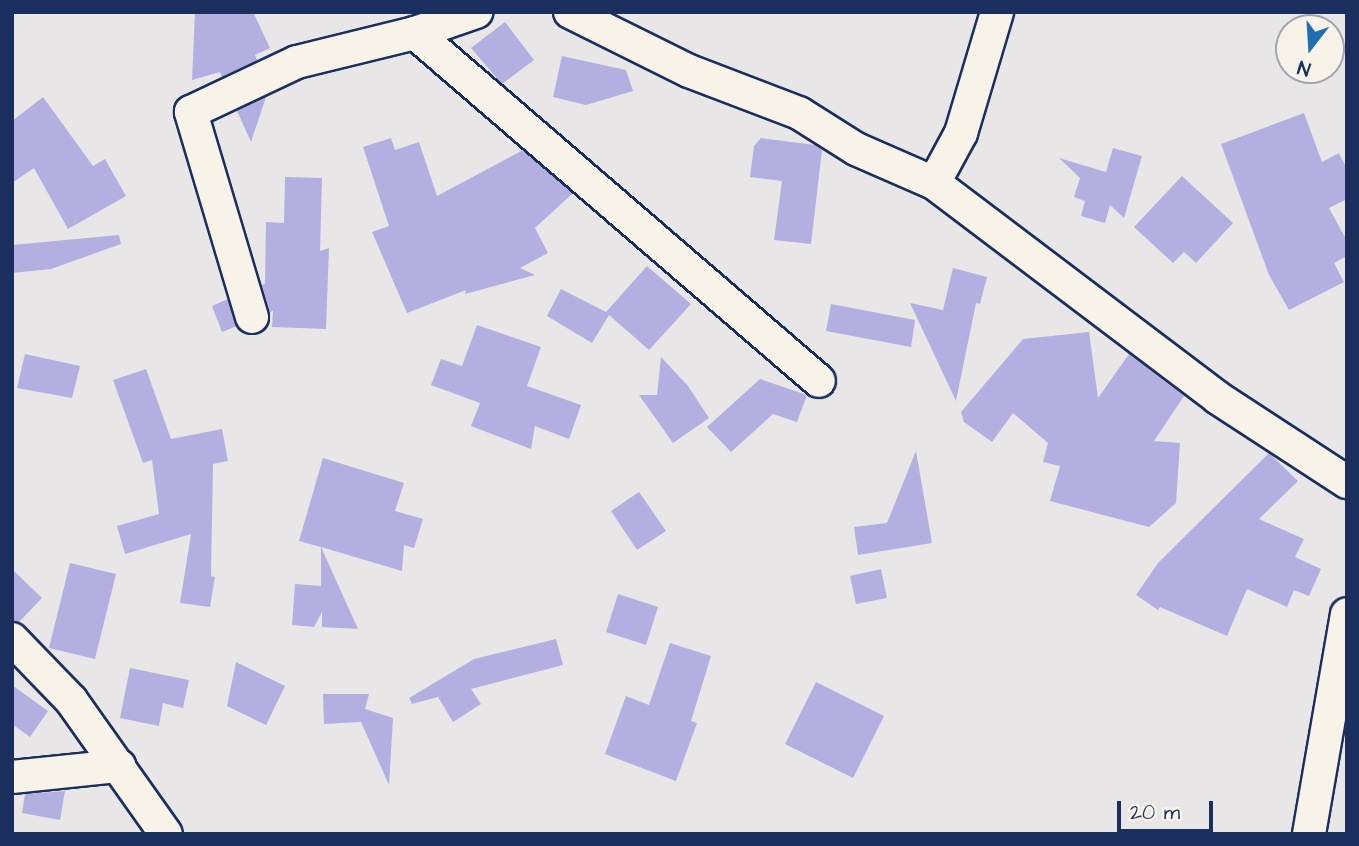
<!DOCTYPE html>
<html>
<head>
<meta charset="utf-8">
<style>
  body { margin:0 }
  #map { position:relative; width:1359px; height:846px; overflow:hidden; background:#e9e6e7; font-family:"Architects Daughter",sans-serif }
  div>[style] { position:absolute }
  .building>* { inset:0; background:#b3b0e1 }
  .roads { filter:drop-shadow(2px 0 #1b2f5e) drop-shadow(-2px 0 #1b2f5e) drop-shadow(0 2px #1b2f5e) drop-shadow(0 -2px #1b2f5e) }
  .street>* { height:32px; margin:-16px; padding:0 16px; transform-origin:16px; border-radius:16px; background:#f7f3e8 }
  span { translate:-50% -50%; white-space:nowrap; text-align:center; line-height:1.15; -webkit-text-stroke:6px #f7f3e8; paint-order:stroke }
  .frame { position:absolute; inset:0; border:14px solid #1b2f5e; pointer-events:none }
  .north { position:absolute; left:1275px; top:14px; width:70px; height:70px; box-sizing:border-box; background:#f7f3e8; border:2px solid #9fa5b1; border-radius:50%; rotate:197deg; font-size:19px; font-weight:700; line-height:28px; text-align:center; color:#1b2f5e }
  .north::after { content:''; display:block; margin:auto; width:24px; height:32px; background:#1f6fb2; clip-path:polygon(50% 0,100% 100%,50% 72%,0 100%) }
  .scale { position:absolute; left:1117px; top:801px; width:96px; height:32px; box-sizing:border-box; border:4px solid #1b2f5e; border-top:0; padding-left:9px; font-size:21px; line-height:24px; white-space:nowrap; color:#1b2f5e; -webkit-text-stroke:5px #f7f3e8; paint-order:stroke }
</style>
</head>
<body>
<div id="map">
  <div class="building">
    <div style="clip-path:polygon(195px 12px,253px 12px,270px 48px,255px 55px,257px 60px,222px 77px,220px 72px,192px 80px)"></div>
    <div style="clip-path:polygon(505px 22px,534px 60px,502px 84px,471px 48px)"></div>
    <div style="clip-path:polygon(562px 56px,626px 70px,633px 91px,586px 105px,553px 97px)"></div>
    <div style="clip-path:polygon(43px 97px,93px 166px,105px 159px,126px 196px,68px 229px,34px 168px,12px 183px,12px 121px)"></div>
    <div style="clip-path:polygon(266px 97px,251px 142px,237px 111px)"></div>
    <div style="clip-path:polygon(1304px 113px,1322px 162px,1339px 153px,1347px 169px,1347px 199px,1329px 208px,1347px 241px,1347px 256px,1334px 263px,1344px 282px,1289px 310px,1269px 275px,1221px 144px)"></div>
    <div style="clip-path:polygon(391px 138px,395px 150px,419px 142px,437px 196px,523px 150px,573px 193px,535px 228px,548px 253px,520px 268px,535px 275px,465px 294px,466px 290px,407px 313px,372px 232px,389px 226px,363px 147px)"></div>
    <div style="clip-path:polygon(761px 138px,815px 145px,822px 150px,811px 244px,774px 240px,782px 181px,750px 177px,754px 146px)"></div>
    <div style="clip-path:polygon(1113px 148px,1142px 156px,1124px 218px,1110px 205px,1105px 223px,1081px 216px,1085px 201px,1074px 197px,1080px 178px,1059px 158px,1106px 172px)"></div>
    <div style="clip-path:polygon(1182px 176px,1233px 223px,1196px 263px,1184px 252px,1173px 263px,1134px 227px)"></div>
    <div style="clip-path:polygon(285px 177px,322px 178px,320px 251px,329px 248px,326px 329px,272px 327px,273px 311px,270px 312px,262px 285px,265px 284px,266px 222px,284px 223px)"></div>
    <div style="clip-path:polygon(119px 235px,121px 244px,51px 269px,12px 273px,12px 245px)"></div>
    <div style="clip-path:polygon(647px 266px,691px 304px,649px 350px,609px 315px,592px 343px,547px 316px,561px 289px,606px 312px)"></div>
    <div style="clip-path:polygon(953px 268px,987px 277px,980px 304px,976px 303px,956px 401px,910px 303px,943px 310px)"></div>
    <div style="clip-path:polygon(228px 299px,237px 326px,222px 332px,212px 306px)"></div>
    <div style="clip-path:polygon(831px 304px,915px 320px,911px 347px,826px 331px)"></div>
    <div style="clip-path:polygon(477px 325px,541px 347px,527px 386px,581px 405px,569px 439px,535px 426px,531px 449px,471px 426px,480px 403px,431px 385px,441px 359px,462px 366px)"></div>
    <div style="clip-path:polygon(1089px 332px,1098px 398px,1129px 354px,1184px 396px,1154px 441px,1180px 443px,1176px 503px,1149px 527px,1050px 501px,1060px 466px,1043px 462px,1048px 443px,1013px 413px,992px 442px,964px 422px,961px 412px,1023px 339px)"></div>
    <div style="clip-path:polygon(25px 354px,80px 366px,72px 398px,17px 388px)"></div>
    <div style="clip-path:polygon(661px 357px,688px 386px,709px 418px,673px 443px,639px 395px,657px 395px)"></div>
    <div style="clip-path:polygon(146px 369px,171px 439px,222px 429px,228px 461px,213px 464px,211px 576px,215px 577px,210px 607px,180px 603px,191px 534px,125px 554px,117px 526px,159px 514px,152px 460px,143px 463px,113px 380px)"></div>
    <div style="clip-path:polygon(760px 379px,807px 395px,797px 422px,773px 414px,731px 452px,707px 427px)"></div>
    <div style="clip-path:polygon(916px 451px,932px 543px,858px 555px,854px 527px,887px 523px)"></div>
    <div style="clip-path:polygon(1269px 453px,1298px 481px,1259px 519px,1304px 539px,1295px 557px,1321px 569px,1309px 596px,1294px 590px,1287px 607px,1247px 589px,1227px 636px,1160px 607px,1158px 610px,1136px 595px,1158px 563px)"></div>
    <div style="clip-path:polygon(323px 458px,404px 483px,395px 511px,423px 519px,414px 548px,404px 545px,402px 571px,321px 547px,358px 629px,322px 627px,322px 612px,314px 627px,292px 625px,295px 584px,321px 586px,321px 547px,299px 541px)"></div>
    <div style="clip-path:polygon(639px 492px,666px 531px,637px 550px,611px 511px)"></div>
    <div style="clip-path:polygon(70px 563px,116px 574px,95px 659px,49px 648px)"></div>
    <div style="clip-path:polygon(12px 569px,42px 598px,19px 622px,12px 621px)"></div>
    <div style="clip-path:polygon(881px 569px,887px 598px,856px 604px,850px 576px)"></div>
    <div style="clip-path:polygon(618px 594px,658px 607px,646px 645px,606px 632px)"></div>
    <div style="clip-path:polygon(556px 639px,563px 665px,471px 689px,481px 704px,453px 722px,438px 697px,412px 704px,409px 698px,474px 659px)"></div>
    <div style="clip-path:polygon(670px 643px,711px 656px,691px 721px,697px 723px,676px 781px,605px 754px,626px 696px,649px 705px)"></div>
    <div style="clip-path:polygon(236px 662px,285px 686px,266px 725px,227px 706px)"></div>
    <div style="clip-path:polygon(130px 668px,189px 680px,183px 708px,163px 703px,159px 726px,120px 718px)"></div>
    <div style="clip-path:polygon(816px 682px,884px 716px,853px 778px,785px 744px)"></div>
    <div style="clip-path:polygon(12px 685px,48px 711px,30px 737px,12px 724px)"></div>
    <div style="clip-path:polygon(323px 694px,369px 694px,365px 709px,393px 718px,389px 785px,361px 722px,324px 724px)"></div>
    <div style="clip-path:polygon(65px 791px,60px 820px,22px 813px,25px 794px)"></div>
  </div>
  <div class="roads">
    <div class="street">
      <div style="left:570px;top:12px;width:133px;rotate:26.4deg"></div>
      <div style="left:689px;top:71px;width:118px;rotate:20.9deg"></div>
      <div style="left:799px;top:113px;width:67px;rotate:32.3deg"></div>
      <div style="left:856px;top:149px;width:85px;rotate:23.6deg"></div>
      <div style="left:934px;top:183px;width:356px;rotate:37.1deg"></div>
      <div style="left:1218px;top:398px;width:154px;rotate:33.1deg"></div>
      <div style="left:415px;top:33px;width:533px;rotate:40.74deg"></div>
      <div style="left:934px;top:183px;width:57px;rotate:-61.6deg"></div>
      <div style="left:961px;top:133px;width:126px;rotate:-73.4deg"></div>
      <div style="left:252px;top:317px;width:214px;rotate:-106.6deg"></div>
      <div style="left:191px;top:112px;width:117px;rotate:-25.3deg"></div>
      <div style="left:297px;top:62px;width:122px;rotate:-13.8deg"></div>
      <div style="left:415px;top:33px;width:65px;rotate:-19deg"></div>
      <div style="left:12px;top:639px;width:85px;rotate:46deg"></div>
      <div style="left:71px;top:700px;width:164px;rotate:54.7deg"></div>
      <div style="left:12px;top:777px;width:108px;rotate:-5.9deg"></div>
      <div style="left:1309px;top:834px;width:223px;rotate:-80.2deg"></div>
    </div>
  </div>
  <div class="frame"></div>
  <div class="north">N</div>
  <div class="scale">20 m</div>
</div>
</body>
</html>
